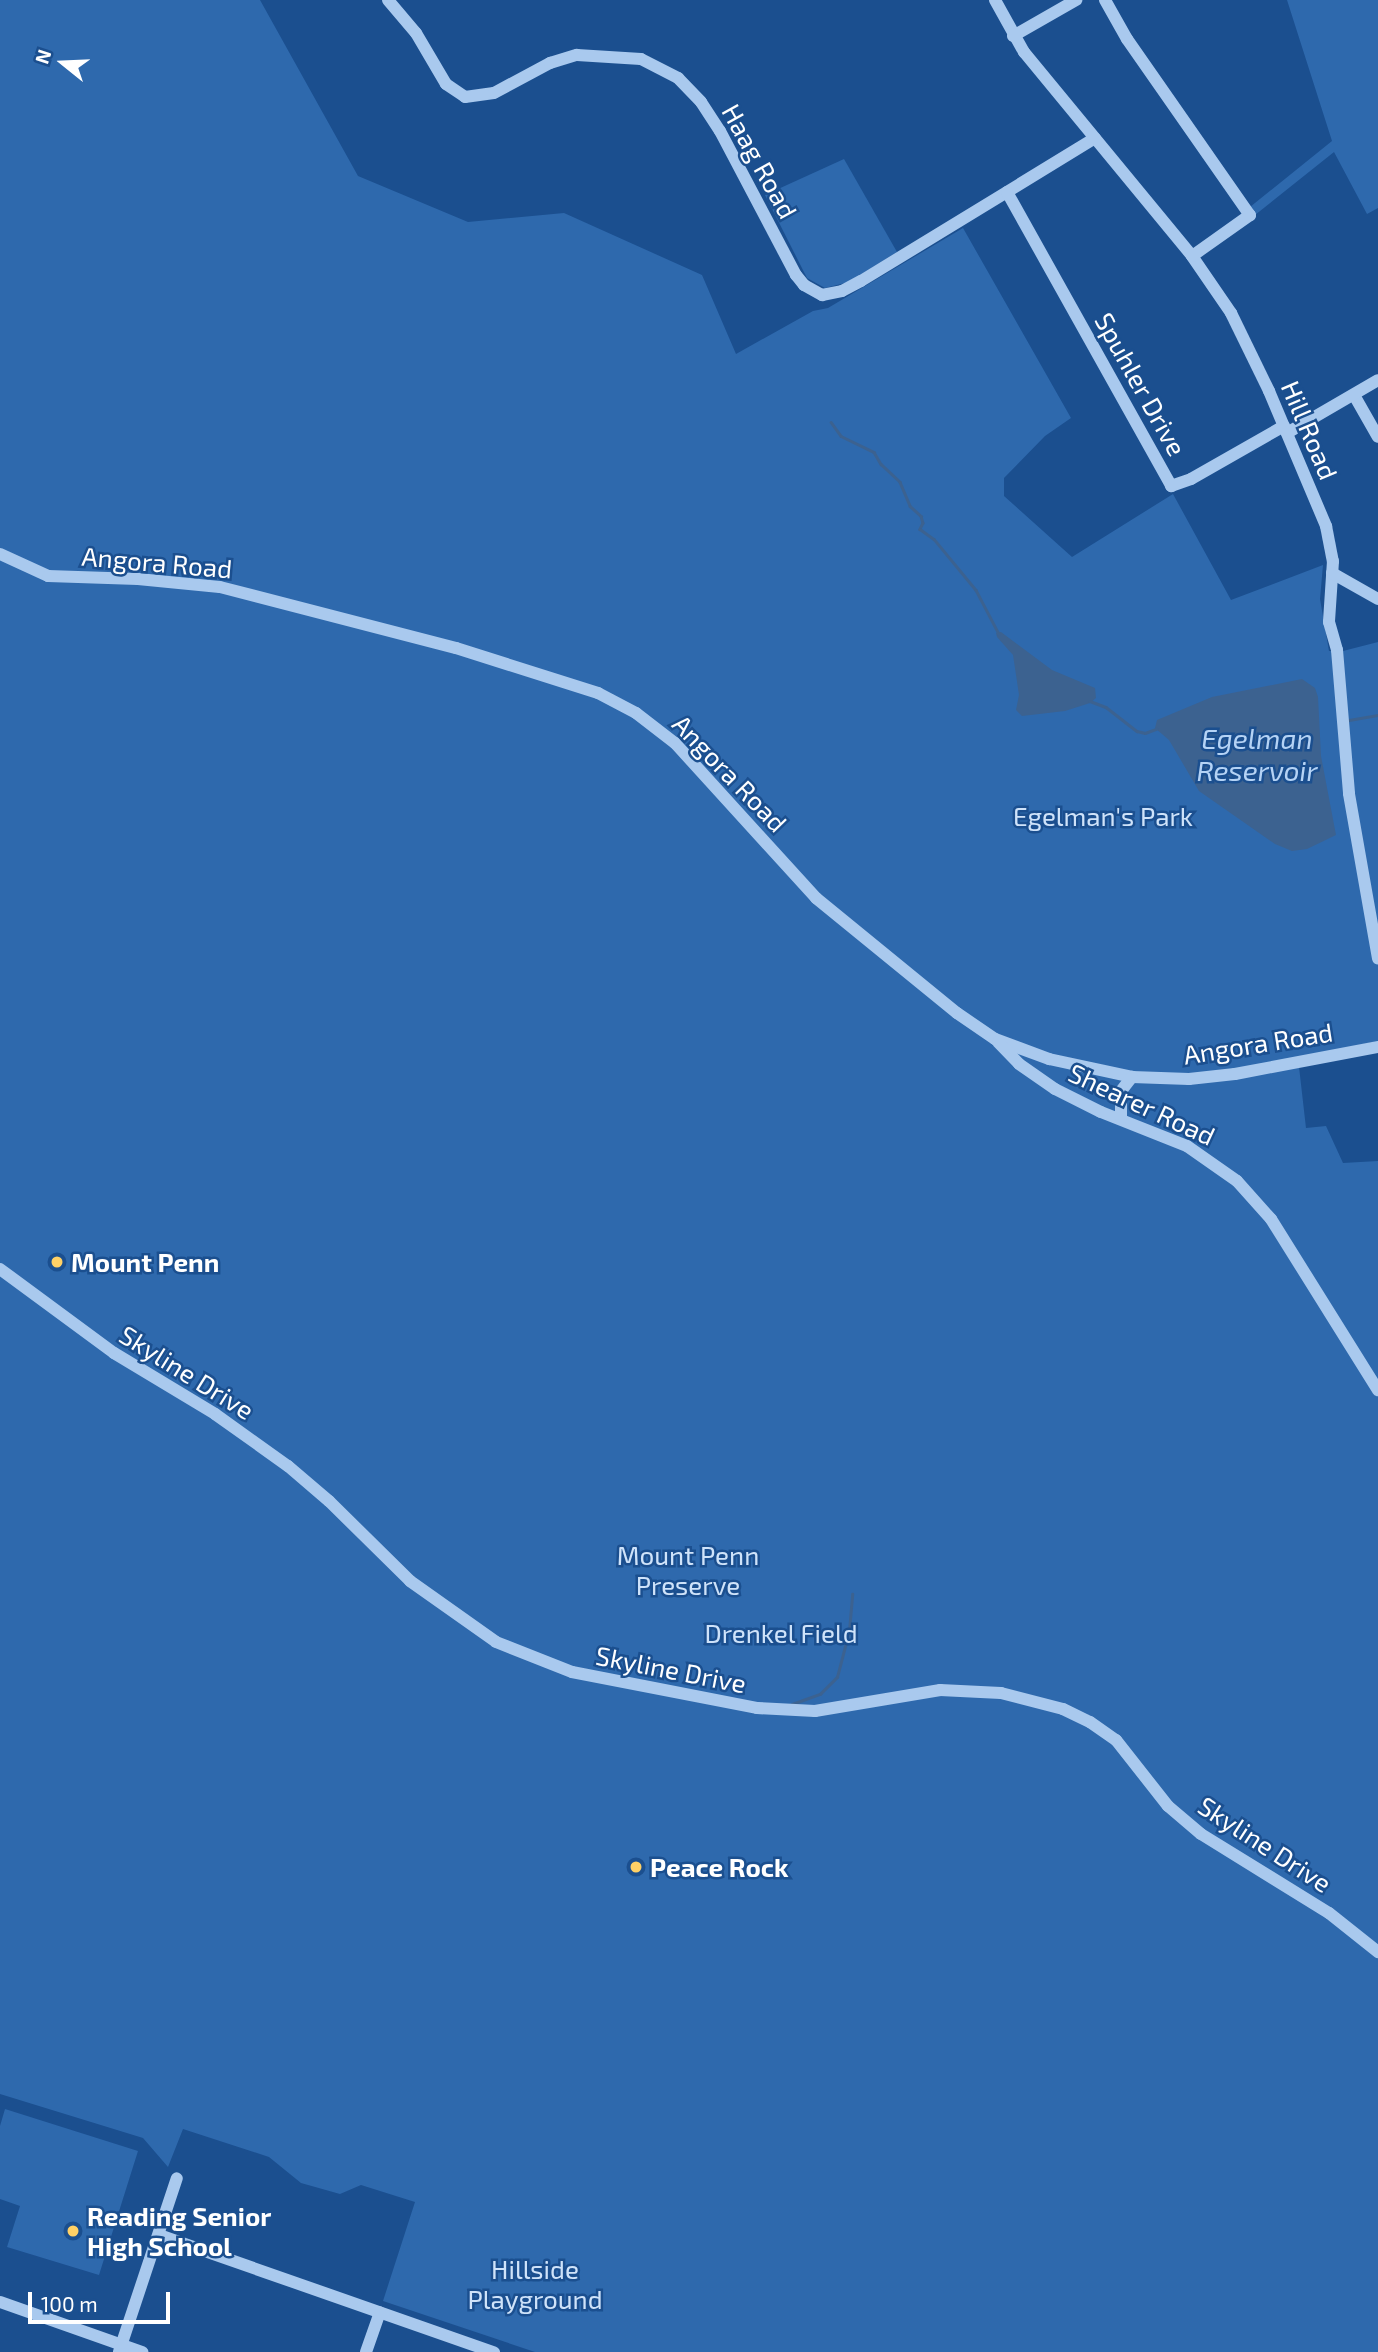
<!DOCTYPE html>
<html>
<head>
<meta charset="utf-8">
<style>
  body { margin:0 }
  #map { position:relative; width:1378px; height:2352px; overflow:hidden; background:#1b4f8f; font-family:"Exo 2",sans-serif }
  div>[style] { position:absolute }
  .green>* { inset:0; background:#2e69ad }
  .water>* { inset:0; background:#3c6290 }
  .stream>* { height:2.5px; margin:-1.25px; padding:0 1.25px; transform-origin:1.25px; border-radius:1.25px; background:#3c6290 }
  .minor>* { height:12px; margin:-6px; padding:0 6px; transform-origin:6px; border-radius:6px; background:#a9c9ee }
  .dots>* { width:19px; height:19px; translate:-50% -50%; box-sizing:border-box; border:4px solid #1b4f8f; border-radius:50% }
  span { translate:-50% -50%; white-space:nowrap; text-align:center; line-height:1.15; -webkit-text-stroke:5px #1b4f8f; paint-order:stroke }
  .street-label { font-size:26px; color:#fff }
  .park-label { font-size:26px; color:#cfe3fa }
  .poi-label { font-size:26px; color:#fff; font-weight:700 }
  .left { translate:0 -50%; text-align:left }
  .water-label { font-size:28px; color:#b5d3f5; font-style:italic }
  .north { position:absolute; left:28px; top:28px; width:70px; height:70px; -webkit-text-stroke:5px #1b4f8f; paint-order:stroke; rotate:288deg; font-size:19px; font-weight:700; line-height:28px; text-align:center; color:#fff }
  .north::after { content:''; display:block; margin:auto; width:24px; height:32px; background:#fff; clip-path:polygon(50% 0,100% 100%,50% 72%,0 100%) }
  .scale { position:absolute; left:28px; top:2292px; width:142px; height:32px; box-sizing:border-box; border:4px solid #fff; border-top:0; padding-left:9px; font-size:21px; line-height:24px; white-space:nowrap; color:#fff; -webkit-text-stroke:5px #1b4f8f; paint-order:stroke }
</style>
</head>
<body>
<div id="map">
  <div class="green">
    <div style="clip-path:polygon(0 0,260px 0,358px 176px,468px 222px,564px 213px,702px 275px,736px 354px,813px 311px,828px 308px,963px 228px,1071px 418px,1045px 436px,1004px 478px,1004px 496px,1072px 557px,1173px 494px,1231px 600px,1323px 565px,1320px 599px,1329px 651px,1343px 651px,1378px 642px,1378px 1041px,1298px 1058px,1306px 1128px,1326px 1126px,1343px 1163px,1378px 1161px,1378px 2352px,535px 2352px,383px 2301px,415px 2202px,361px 2185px,340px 2194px,301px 2183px,269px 2157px,183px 2129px,168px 2167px,143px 2138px,0 2094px)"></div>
    <div style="clip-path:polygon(1287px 0,1378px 0,1378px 208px,1367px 214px,1334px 152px,1255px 215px,1250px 207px,1332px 141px)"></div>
    <div style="clip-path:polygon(844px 159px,897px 252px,849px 282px,825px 288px,807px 278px,765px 195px)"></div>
    <div style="clip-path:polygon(5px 2109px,138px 2151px,99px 2275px,7px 2247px,20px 2206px,0 2199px,0 2126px)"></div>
  </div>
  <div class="water">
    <div style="clip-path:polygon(1001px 632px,1052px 670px,1095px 688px,1096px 698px,1090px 703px,1065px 711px,1022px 716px,1016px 710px,1019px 695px,1013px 655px,997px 637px,996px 633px)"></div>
    <div style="clip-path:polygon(1302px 679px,1315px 688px,1318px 697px,1321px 756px,1336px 835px,1307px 849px,1292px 851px,1275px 844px,1199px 791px,1169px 740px,1155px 728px,1157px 720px,1212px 697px)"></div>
  </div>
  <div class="stream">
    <div style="left:831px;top:422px;width:17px;rotate:54deg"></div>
    <div style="left:841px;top:436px;width:37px;rotate:26deg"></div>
    <div style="left:874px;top:452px;width:14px;rotate:60deg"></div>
    <div style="left:881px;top:464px;width:26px;rotate:43deg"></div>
    <div style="left:900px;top:482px;width:26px;rotate:67deg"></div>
    <div style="left:910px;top:506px;width:15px;rotate:42deg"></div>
    <div style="left:921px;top:516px;width:7px;rotate:74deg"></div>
    <div style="left:923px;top:523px;width:7px;rotate:117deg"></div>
    <div style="left:920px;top:529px;width:17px;rotate:36deg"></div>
    <div style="left:934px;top:539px;width:66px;rotate:50.5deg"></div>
    <div style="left:976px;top:590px;width:50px;rotate:62.4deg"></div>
    <div style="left:1090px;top:701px;width:17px;rotate:21deg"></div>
    <div style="left:1106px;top:707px;width:39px;rotate:38deg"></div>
    <div style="left:1137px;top:731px;width:8px;rotate:14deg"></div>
    <div style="left:1145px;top:733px;width:12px;rotate:-20deg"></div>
    <div style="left:1349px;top:720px;width:29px;rotate:-10deg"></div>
    <div style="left:792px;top:1704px;width:30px;rotate:-20deg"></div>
    <div style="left:820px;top:1694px;width:24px;rotate:-45deg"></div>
    <div style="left:837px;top:1677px;width:48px;rotate:-75.4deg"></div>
    <div style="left:849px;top:1631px;width:37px;rotate:-85deg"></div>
  </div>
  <div class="minor">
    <div style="left:388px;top:0;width:43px;rotate:49.7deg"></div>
    <div style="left:416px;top:33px;width:59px;rotate:59.5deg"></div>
    <div style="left:446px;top:84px;width:23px;rotate:34deg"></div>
    <div style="left:465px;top:97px;width:29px;rotate:-8deg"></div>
    <div style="left:494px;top:93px;width:64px;rotate:-28.2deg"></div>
    <div style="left:550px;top:63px;width:28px;rotate:-17deg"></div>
    <div style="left:577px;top:55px;width:64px;rotate:3.6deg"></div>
    <div style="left:641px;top:59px;width:42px;rotate:27.2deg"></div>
    <div style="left:678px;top:78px;width:33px;rotate:46deg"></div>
    <div style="left:701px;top:102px;width:35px;rotate:57deg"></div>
    <div style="left:720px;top:131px;width:163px;rotate:62.2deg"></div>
    <div style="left:796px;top:275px;width:13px;rotate:51deg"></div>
    <div style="left:804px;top:285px;width:21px;rotate:29deg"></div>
    <div style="left:822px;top:295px;width:20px;rotate:-11deg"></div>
    <div style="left:842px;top:291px;width:21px;rotate:-28deg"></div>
    <div style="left:861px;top:281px;width:274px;rotate:-31.4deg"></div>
    <div style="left:995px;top:0;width:60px;rotate:60.9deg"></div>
    <div style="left:1024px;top:52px;width:264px;rotate:50.5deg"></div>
    <div style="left:1192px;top:256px;width:69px;rotate:55.6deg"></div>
    <div style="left:1231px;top:313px;width:87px;rotate:64deg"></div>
    <div style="left:1269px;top:391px;width:147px;rotate:67.1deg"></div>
    <div style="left:1326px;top:526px;width:36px;rotate:79deg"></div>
    <div style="left:1333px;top:561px;width:61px;rotate:93.8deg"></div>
    <div style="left:1329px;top:622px;width:29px;rotate:74deg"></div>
    <div style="left:1337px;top:650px;width:144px;rotate:85.2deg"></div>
    <div style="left:1349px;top:794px;width:167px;rotate:80deg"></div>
    <div style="left:1105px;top:0;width:45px;rotate:60.6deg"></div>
    <div style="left:1127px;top:39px;width:215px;rotate:55.1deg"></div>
    <div style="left:1250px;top:215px;width:71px;rotate:144.7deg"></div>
    <div style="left:1013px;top:36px;width:73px;rotate:-29.7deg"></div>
    <div style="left:1007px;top:192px;width:337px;rotate:60.8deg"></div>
    <div style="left:1171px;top:486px;width:21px;rotate:-19deg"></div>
    <div style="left:1191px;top:479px;width:107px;rotate:-29.7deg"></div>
    <div style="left:1354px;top:395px;width:48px;rotate:60.3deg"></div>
    <div style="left:1287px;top:433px;width:105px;rotate:-30.2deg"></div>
    <div style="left:0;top:554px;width:53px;rotate:24.6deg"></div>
    <div style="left:48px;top:576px;width:90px;rotate:1.9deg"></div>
    <div style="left:138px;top:579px;width:82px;rotate:5.6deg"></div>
    <div style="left:220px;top:587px;width:244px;rotate:14.5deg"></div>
    <div style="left:456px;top:648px;width:149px;rotate:17.6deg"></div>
    <div style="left:598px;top:693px;width:43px;rotate:27.8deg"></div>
    <div style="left:636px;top:713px;width:49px;rotate:37.6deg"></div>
    <div style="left:675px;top:743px;width:210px;rotate:47.7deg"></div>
    <div style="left:816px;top:898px;width:182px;rotate:39.2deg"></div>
    <div style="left:957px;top:1013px;width:46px;rotate:34.4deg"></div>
    <div style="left:995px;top:1039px;width:58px;rotate:20.3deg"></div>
    <div style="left:1049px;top:1059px;width:85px;rotate:12.2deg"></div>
    <div style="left:1132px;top:1077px;width:57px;rotate:2deg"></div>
    <div style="left:1189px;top:1079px;width:46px;rotate:-6.2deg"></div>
    <div style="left:1235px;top:1074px;width:146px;rotate:-10.7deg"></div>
    <div style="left:1332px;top:573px;width:53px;rotate:29.5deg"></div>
    <div style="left:998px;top:1042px;width:30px;rotate:46deg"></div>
    <div style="left:1019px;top:1064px;width:44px;rotate:34.8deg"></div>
    <div style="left:1055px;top:1089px;width:51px;rotate:26.6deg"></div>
    <div style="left:1101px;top:1112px;width:92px;rotate:21.6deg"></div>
    <div style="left:1187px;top:1146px;width:61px;rotate:35deg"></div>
    <div style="left:1237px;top:1181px;width:51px;rotate:48.2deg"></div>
    <div style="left:1271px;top:1219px;width:202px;rotate:58deg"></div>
    <div style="left:1121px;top:1119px;width:28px;rotate:-90deg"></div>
    <div style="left:1121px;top:1091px;width:18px;rotate:-52deg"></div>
    <div style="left:0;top:1269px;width:142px;rotate:36.4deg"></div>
    <div style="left:114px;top:1353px;width:118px;rotate:31.1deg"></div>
    <div style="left:215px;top:1414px;width:90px;rotate:35.5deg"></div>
    <div style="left:288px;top:1466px;width:54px;rotate:40.5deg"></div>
    <div style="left:329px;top:1501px;width:114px;rotate:44.6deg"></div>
    <div style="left:410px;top:1581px;width:105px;rotate:35.3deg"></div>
    <div style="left:496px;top:1642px;width:82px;rotate:21.5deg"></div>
    <div style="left:572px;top:1672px;width:188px;rotate:11deg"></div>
    <div style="left:757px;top:1708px;width:58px;rotate:3deg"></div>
    <div style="left:815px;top:1711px;width:127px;rotate:-9.5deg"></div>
    <div style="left:940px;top:1690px;width:61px;rotate:2.8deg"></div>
    <div style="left:1001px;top:1693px;width:64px;rotate:14.5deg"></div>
    <div style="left:1063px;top:1709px;width:30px;rotate:26deg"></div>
    <div style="left:1090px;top:1722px;width:32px;rotate:35deg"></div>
    <div style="left:1116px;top:1740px;width:84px;rotate:51.8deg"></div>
    <div style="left:1168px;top:1806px;width:43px;rotate:40.3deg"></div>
    <div style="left:1201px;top:1834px;width:150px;rotate:31.7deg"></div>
    <div style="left:1329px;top:1913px;width:63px;rotate:38.5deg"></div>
    <div style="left:159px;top:2235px;width:355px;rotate:19.3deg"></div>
    <div style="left:0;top:2302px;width:151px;rotate:19.4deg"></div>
    <div style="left:119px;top:2352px;width:183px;rotate:-71.6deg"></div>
    <div style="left:366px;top:2352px;width:42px;rotate:-70.7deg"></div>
  </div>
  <div class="dots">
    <div style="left:57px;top:1262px;background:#ffd166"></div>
    <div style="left:636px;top:1867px;background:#ffd166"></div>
    <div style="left:73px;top:2231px;background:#ffd166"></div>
  </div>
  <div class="street-label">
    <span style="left:760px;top:161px;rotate:61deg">Haag Road</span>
    <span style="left:1141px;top:384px;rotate:61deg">Spuhler Drive</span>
    <span style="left:1310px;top:430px;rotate:67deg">Hill Road</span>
    <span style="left:157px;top:562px;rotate:5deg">Angora Road</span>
    <span style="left:730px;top:773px;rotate:46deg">Angora Road</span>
    <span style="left:1258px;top:1043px;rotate:-9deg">Angora Road</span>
    <span style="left:1142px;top:1104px;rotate:25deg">Shearer Road</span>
    <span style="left:187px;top:1372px;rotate:32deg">Skyline Drive</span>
    <span style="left:671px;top:1669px;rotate:11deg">Skyline Drive</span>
    <span style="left:1265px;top:1844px;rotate:33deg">Skyline Drive</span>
  </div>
  <div class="park-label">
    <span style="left:1103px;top:816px">Egelman's Park</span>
    <span style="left:688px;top:1570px">Mount Penn<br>Preserve</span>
    <span style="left:781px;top:1633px">Drenkel Field</span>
    <span style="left:535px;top:2284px">Hillside<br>Playground</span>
  </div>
  <div class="poi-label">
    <span class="left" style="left:71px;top:1262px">Mount Penn</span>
    <span class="left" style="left:650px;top:1867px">Peace Rock</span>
    <span class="left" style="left:87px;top:2231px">Reading Senior<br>High School</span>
  </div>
  <div class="water-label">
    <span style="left:1257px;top:754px">Egelman<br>Reservoir</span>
  </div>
  <div class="north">N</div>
  <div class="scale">100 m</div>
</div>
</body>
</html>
